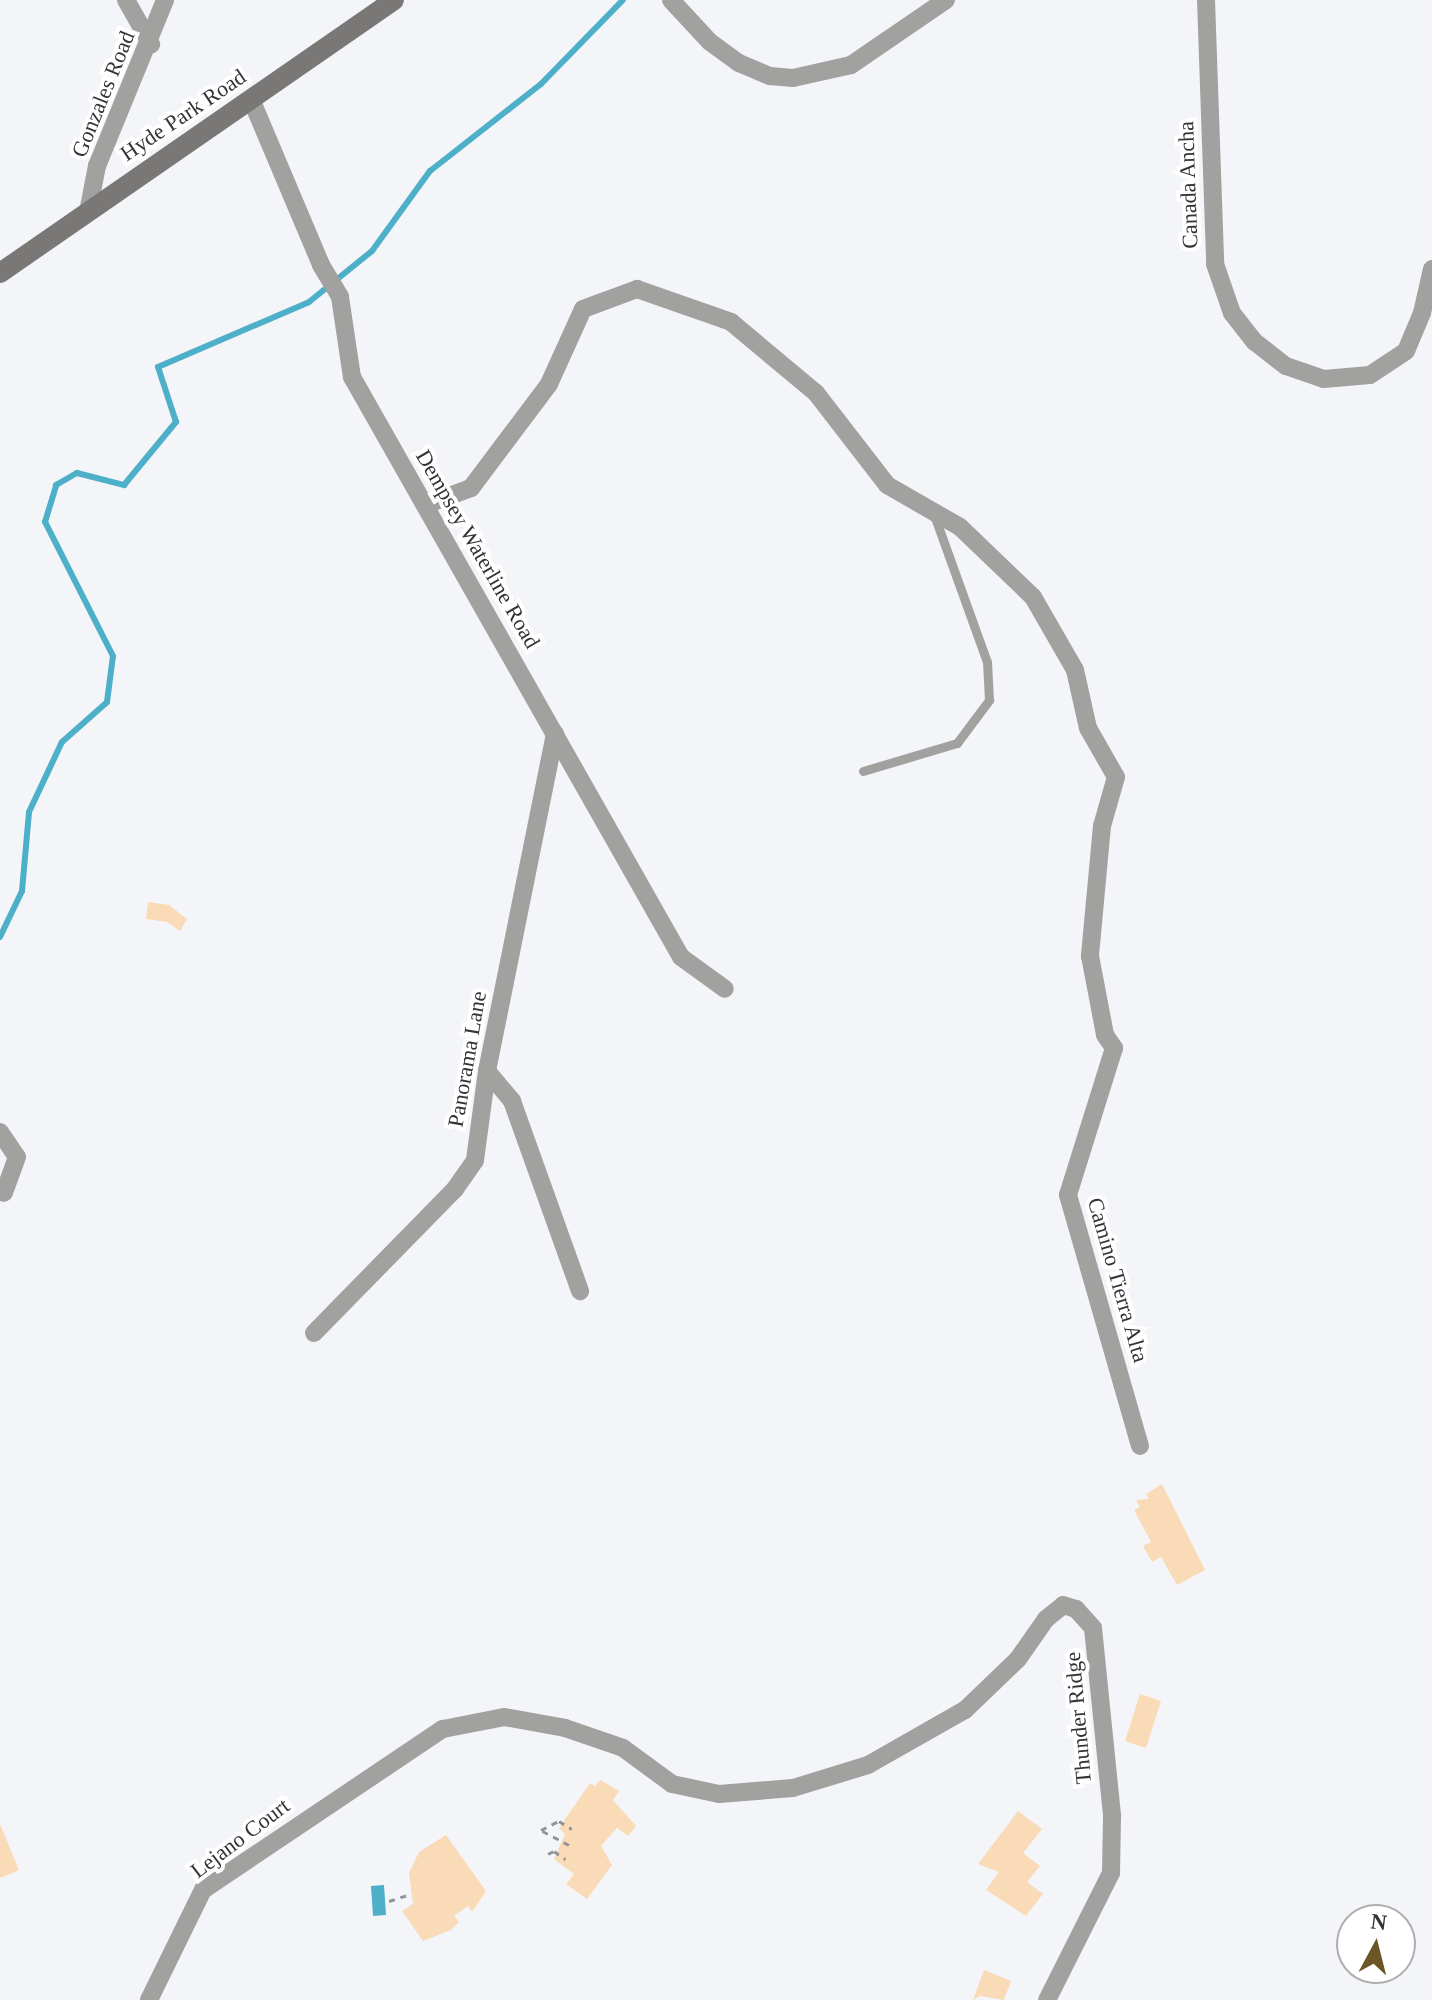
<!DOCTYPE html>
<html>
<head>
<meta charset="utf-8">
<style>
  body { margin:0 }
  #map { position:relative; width:1432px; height:2000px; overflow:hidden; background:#f4f5f9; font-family:"Times New Roman",serif }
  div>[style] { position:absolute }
  .water>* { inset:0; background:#4dafc8 }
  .stream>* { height:6px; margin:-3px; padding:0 3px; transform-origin:3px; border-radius:3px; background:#4dafc8 }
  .building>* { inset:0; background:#f9dbb7 }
  .path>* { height:3px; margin-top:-1.5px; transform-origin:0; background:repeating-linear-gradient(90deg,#929396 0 6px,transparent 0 12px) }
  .service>* { height:9px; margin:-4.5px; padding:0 4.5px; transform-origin:4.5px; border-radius:4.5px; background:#a1a19f }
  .minor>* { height:18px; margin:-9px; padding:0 9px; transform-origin:9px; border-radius:9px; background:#a1a19f }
  .secondary>* { height:20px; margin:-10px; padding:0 10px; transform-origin:10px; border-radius:10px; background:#797876 }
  span { translate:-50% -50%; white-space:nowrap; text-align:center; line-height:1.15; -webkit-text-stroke:8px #fff; paint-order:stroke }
  .street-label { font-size:22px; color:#343436 }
  .north { position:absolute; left:1336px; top:1904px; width:80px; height:80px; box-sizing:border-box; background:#fff; border:2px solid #aeaeaf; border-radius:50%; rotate:7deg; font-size:22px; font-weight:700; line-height:32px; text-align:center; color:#343436 }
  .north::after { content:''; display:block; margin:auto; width:28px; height:36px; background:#6d5626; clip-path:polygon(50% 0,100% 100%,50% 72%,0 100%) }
</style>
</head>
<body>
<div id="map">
  <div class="water">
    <div style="clip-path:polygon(384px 1885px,386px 1915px,373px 1916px,371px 1886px)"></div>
  </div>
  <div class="stream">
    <div style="left:0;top:937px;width:51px;rotate:-64.4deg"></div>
    <div style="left:22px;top:891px;width:79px;rotate:-84.9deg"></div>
    <div style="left:29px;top:812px;width:77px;rotate:-64.8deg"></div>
    <div style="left:62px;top:742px;width:60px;rotate:-41.6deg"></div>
    <div style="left:107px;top:702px;width:46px;rotate:-82.6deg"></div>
    <div style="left:113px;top:656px;width:150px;rotate:-116.9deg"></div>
    <div style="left:45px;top:522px;width:39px;rotate:-73deg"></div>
    <div style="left:56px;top:485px;width:24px;rotate:-30deg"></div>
    <div style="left:77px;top:473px;width:49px;rotate:14.3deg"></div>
    <div style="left:124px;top:485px;width:82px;rotate:-50.5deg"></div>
    <div style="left:176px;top:422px;width:58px;rotate:-108.1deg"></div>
    <div style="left:158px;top:367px;width:164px;rotate:-23.3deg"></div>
    <div style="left:309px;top:302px;width:81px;rotate:-39deg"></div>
    <div style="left:372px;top:251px;width:99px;rotate:-54.1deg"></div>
    <div style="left:430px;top:171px;width:141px;rotate:-38.1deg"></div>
    <div style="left:541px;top:84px;width:117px;rotate:-45.7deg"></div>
  </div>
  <div class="building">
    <div style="clip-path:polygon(148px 902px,169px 905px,187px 919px,180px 931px,167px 922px,146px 919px)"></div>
    <div style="clip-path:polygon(1162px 1484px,1205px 1570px,1177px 1585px,1161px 1557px,1152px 1562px,1143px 1546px,1151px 1542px,1134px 1510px,1140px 1507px,1136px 1500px,1149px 1499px,1146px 1494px)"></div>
    <div style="clip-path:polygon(1140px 1694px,1161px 1701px,1146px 1748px,1125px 1741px)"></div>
    <div style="clip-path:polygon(600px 1780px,619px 1791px,613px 1800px,636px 1826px,628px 1836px,617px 1828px,601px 1846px,612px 1865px,587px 1899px,566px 1884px,574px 1874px,554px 1859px,565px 1834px,559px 1828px,590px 1783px,595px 1786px)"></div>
    <div style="clip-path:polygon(1018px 1811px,1042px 1829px,1023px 1853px,1040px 1866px,1027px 1882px,1043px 1894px,1026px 1916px,986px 1890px,999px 1872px,978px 1864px)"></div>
    <div style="clip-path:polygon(0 1824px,19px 1870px,0 1878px)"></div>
    <div style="clip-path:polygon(446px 1835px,486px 1891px,472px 1912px,468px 1906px,454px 1916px,459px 1922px,451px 1930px,423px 1941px,402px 1911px,413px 1904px,409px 1873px,419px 1852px)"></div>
    <div style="clip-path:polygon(984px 1970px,1011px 1981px,1004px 2000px,980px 1996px,973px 2000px)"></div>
  </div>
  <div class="path">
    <div style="left:569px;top:1845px;width:32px;rotate:-152deg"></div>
    <div style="left:541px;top:1830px;width:20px;rotate:-27deg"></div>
    <div style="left:559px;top:1821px;width:15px;rotate:32deg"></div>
    <div style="left:548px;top:1854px;width:7px;rotate:-27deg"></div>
    <div style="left:554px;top:1851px;width:14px;rotate:36deg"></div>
    <div style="left:389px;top:1901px;width:20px;rotate:-18deg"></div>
  </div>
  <div class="service">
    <div style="left:863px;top:771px;width:98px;rotate:-16.6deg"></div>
    <div style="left:957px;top:743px;width:54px;rotate:-53.3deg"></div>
    <div style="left:989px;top:700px;width:38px;rotate:-93deg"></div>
    <div style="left:987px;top:662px;width:156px;rotate:-109.8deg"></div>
  </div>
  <div class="minor">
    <div style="left:126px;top:0;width:51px;rotate:60.4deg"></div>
    <div style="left:671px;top:0;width:57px;rotate:47.1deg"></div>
    <div style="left:710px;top:42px;width:36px;rotate:36deg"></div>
    <div style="left:739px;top:63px;width:34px;rotate:23deg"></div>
    <div style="left:770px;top:76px;width:23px;rotate:5deg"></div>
    <div style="left:793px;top:78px;width:59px;rotate:-12.6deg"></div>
    <div style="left:851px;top:65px;width:115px;rotate:-34.4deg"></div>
    <div style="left:1206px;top:0;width:264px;rotate:88deg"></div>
    <div style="left:1215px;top:264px;width:52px;rotate:70.9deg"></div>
    <div style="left:1232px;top:313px;width:37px;rotate:52deg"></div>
    <div style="left:1255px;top:342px;width:39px;rotate:38deg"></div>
    <div style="left:1286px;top:366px;width:40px;rotate:18.9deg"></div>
    <div style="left:1324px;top:379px;width:46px;rotate:-5deg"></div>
    <div style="left:1370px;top:375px;width:43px;rotate:-33.7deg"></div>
    <div style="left:1406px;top:351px;width:41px;rotate:-67.2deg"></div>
    <div style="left:1422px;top:313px;width:45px;rotate:-77.2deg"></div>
    <div style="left:251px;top:99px;width:180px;rotate:67.1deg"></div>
    <div style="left:321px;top:265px;width:37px;rotate:59deg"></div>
    <div style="left:340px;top:297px;width:81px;rotate:81.5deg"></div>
    <div style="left:352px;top:377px;width:667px;rotate:60.44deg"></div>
    <div style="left:681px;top:957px;width:54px;rotate:36deg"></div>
    <div style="left:89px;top:207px;width:42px;rotate:-79deg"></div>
    <div style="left:97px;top:166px;width:179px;rotate:-67.7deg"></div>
    <div style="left:425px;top:505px;width:49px;rotate:-20.3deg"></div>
    <div style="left:471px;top:488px;width:130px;rotate:-53.1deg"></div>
    <div style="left:549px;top:384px;width:82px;rotate:-65.6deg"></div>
    <div style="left:583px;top:309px;width:58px;rotate:-20.3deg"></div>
    <div style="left:637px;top:289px;width:100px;rotate:19.3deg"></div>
    <div style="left:731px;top:322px;width:111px;rotate:39.9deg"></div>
    <div style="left:816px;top:393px;width:116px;rotate:52.3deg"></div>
    <div style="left:887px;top:485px;width:84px;rotate:29.9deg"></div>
    <div style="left:960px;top:527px;width:101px;rotate:43.8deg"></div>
    <div style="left:1033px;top:597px;width:84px;rotate:60.1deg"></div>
    <div style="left:1075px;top:670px;width:59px;rotate:77.4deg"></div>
    <div style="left:1088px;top:728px;width:56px;rotate:60.3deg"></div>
    <div style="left:1116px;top:777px;width:51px;rotate:105.9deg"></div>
    <div style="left:1102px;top:826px;width:131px;rotate:95.3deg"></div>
    <div style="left:1090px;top:956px;width:80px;rotate:79.2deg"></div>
    <div style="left:1105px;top:1035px;width:16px;rotate:55deg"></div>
    <div style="left:1114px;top:1048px;width:154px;rotate:107.4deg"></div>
    <div style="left:1068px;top:1195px;width:261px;rotate:74deg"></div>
    <div style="left:487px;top:1071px;width:39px;rotate:50deg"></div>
    <div style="left:512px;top:1101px;width:202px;rotate:70.3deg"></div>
    <div style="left:0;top:1132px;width:30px;rotate:56deg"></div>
    <div style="left:17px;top:1157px;width:38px;rotate:110deg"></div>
    <div style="left:314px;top:1333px;width:202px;rotate:-45.6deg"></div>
    <div style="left:455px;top:1189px;width:35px;rotate:-55deg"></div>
    <div style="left:475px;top:1160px;width:90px;rotate:-82.3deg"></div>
    <div style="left:487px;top:1071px;width:344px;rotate:-78.6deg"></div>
    <div style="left:149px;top:2000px;width:123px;rotate:-63.9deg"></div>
    <div style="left:203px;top:1890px;width:289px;rotate:-33.9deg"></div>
    <div style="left:443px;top:1729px;width:62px;rotate:-11.1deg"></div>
    <div style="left:504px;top:1717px;width:62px;rotate:10.2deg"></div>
    <div style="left:565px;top:1728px;width:61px;rotate:19deg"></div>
    <div style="left:623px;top:1748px;width:61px;rotate:36.3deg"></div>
    <div style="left:672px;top:1784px;width:48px;rotate:12deg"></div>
    <div style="left:719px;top:1794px;width:74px;rotate:-4.6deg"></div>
    <div style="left:793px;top:1788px;width:78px;rotate:-17deg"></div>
    <div style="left:868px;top:1765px;width:112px;rotate:-29.6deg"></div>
    <div style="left:965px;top:1710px;width:74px;rotate:-43.9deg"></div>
    <div style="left:1018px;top:1659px;width:49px;rotate:-55deg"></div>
    <div style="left:1046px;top:1619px;width:22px;rotate:-39deg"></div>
    <div style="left:1063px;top:1605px;width:14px;rotate:17deg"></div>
    <div style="left:1076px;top:1609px;width:25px;rotate:48deg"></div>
    <div style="left:1093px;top:1628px;width:189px;rotate:84.2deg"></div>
    <div style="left:1112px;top:1816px;width:57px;rotate:91deg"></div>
    <div style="left:1111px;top:1873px;width:142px;rotate:116.7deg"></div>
  </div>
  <div class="secondary">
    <div style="left:0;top:273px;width:479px;rotate:-34.7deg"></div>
  </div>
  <div class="street-label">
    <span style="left:103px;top:94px;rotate:-68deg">Gonzales Road</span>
    <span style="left:183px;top:115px;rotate:-34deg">Hyde Park Road</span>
    <span style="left:1188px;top:185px;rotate:-92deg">Canada Ancha</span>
    <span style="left:478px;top:549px;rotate:60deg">Dempsey Waterline Road</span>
    <span style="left:467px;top:1059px;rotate:-80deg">Panorama Lane</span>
    <span style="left:1118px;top:1280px;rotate:74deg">Camino Tierra Alta</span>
    <span style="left:1078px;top:1718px;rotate:-95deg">Thunder Ridge</span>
    <span style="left:240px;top:1838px;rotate:-37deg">Lejano Court</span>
  </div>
  <div class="north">N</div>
</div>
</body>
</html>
